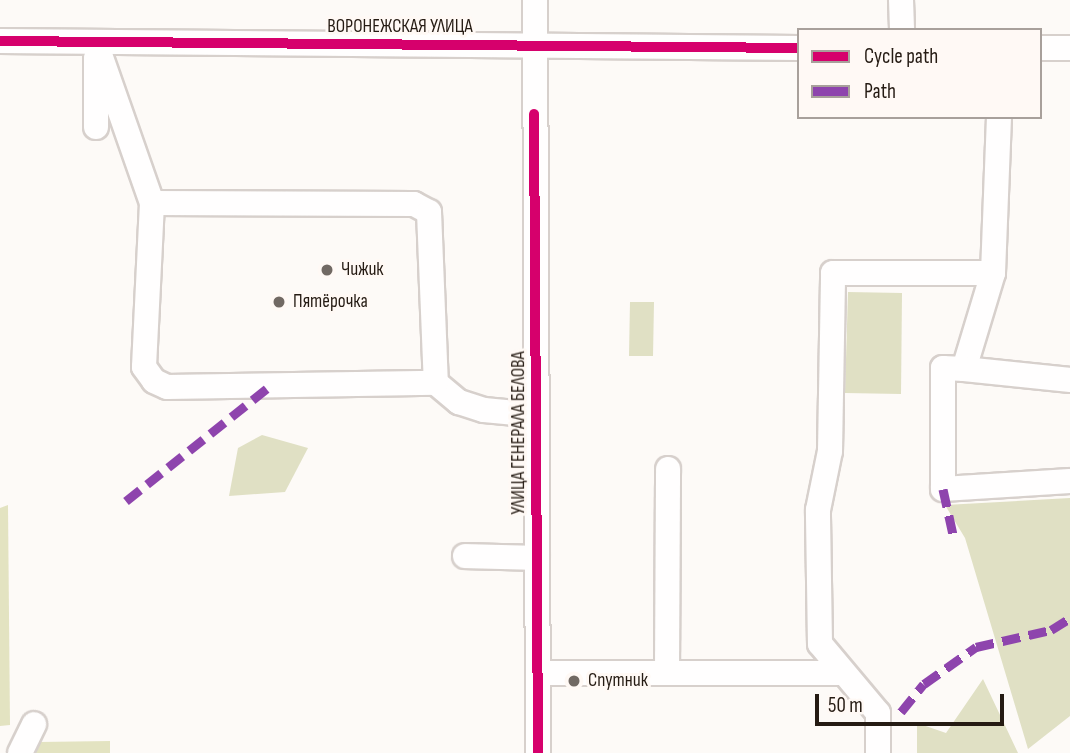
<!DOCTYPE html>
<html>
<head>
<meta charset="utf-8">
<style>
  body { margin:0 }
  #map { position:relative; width:1070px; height:753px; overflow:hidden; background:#fdfaf7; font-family:"Sofia Sans Condensed",sans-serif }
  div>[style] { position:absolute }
  .green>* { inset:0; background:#e0e0c4 }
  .forest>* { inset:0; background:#e3e3c1 }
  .roads { filter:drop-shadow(2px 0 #d7d0cc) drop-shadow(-2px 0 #d7d0cc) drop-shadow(0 2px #d7d0cc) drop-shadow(0 -2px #d7d0cc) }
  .minor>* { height:24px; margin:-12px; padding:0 12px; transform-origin:12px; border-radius:12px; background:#fffefe }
  .quiet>* { height:9px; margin-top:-4.5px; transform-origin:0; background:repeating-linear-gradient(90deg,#8e44ad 0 18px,transparent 0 27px) }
  .cycleway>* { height:10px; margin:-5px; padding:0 5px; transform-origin:5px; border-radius:5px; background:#d6006c }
  .dots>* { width:19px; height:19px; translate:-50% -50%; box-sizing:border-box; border:4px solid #fff9f5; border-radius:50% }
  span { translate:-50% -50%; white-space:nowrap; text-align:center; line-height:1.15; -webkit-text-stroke:6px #fff9f5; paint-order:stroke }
  .street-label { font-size:19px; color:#251b13 }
  .poi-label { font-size:19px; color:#251b13 }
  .left { translate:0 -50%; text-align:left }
  .legend { position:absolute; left:797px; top:28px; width:245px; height:91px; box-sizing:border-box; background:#fff9f5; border:2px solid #a8a09b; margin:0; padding:9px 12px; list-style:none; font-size:21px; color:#251b13 }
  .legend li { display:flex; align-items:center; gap:14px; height:35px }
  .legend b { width:35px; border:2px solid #a8a09b }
  .scale { position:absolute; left:815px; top:694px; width:189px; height:32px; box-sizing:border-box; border:4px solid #251b13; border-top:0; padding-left:9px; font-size:21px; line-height:24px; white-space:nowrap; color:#251b13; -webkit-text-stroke:5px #fff9f5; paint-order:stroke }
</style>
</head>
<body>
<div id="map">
  <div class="green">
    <div style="clip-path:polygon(848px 292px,902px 293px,901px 394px,845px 393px)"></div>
    <div style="clip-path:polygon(630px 302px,654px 302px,653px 356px,629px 356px)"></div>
    <div style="clip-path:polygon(262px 435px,308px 448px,285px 492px,229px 496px,238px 448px)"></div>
    <div style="clip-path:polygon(1070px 498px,1070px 716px,1028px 749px,965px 538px,945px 505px)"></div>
    <div style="clip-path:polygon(983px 679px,1018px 753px,917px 753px,917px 723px,946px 733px)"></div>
  </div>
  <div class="forest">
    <div style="clip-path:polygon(8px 505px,10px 725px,0 726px,0 508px)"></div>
    <div style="clip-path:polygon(110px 741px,110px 753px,35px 753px,39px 742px)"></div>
  </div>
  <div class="roads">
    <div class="minor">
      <div style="left:535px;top:0;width:753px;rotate:89.77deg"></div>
      <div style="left:901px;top:0;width:30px;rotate:88deg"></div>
      <div style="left:0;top:41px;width:799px;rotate:0.5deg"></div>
      <div style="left:96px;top:43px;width:170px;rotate:70.7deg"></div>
      <div style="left:152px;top:203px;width:164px;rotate:92.8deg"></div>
      <div style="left:144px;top:367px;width:17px;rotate:54deg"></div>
      <div style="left:154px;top:381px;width:14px;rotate:25deg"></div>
      <div style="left:167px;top:387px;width:269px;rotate:-0.9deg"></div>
      <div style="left:436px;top:383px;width:30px;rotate:40deg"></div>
      <div style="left:459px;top:402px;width:26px;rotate:18deg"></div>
      <div style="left:484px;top:410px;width:53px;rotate:5.4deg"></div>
      <div style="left:1040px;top:48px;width:30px"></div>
      <div style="left:96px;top:58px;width:69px;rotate:90deg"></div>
      <div style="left:999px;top:117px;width:156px;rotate:92.2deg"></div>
      <div style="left:993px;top:273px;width:100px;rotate:106.8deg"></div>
      <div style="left:964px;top:369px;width:107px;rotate:5.9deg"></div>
      <div style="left:152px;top:203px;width:262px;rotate:0.2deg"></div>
      <div style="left:414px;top:204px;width:17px;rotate:28deg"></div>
      <div style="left:429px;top:212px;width:171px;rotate:87.7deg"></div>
      <div style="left:964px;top:369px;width:21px;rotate:-177deg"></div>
      <div style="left:943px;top:368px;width:121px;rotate:90deg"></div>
      <div style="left:943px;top:489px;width:127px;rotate:-3.6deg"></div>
      <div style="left:465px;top:556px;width:72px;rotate:1.6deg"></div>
      <div style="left:667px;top:671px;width:202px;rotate:-89.7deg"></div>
      <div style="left:538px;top:673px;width:305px"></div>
      <div style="left:20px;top:753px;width:32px;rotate:-64deg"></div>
      <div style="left:878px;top:753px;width:40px;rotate:-90deg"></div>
      <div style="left:878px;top:713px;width:90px;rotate:-130deg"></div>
      <div style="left:820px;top:644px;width:134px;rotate:-90.9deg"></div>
      <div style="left:818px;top:510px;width:60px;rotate:-78.5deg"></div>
      <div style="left:830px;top:451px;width:178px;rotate:-89deg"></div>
      <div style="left:833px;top:273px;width:160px"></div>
    </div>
  </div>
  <div class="quiet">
    <div style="left:943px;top:489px;width:51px;rotate:77.6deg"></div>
    <div style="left:126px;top:501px;width:183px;rotate:-38.6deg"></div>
    <div style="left:901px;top:712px;width:36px;rotate:-51deg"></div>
    <div style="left:924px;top:684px;width:64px;rotate:-35.4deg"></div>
    <div style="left:976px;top:647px;width:77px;rotate:-12.8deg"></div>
    <div style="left:1051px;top:630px;width:22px;rotate:-32deg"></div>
  </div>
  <div class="cycleway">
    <div style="left:0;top:41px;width:799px;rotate:0.5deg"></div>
    <div style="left:534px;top:114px;width:639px;rotate:89.64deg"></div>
  </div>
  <div class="dots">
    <div style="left:327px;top:270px;background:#716963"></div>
    <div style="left:279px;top:302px;background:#716963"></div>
    <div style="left:574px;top:681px;background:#716963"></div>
  </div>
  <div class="street-label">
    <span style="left:400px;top:27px">ВОРОНЕЖСКАЯ УЛИЦА</span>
    <span style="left:519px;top:433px;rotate:-90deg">УЛИЦА ГЕНЕРАЛА БЕЛОВА</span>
  </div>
  <div class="poi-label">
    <span class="left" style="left:341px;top:270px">Чижик</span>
    <span class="left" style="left:293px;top:302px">Пятёрочка</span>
    <span class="left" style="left:588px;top:681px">Спутник</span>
  </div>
  <ul class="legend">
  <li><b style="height:9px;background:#d6006c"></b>Cycle path</li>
  <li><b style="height:9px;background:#8e44ad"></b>Path</li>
  </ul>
  <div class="scale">50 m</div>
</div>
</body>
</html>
